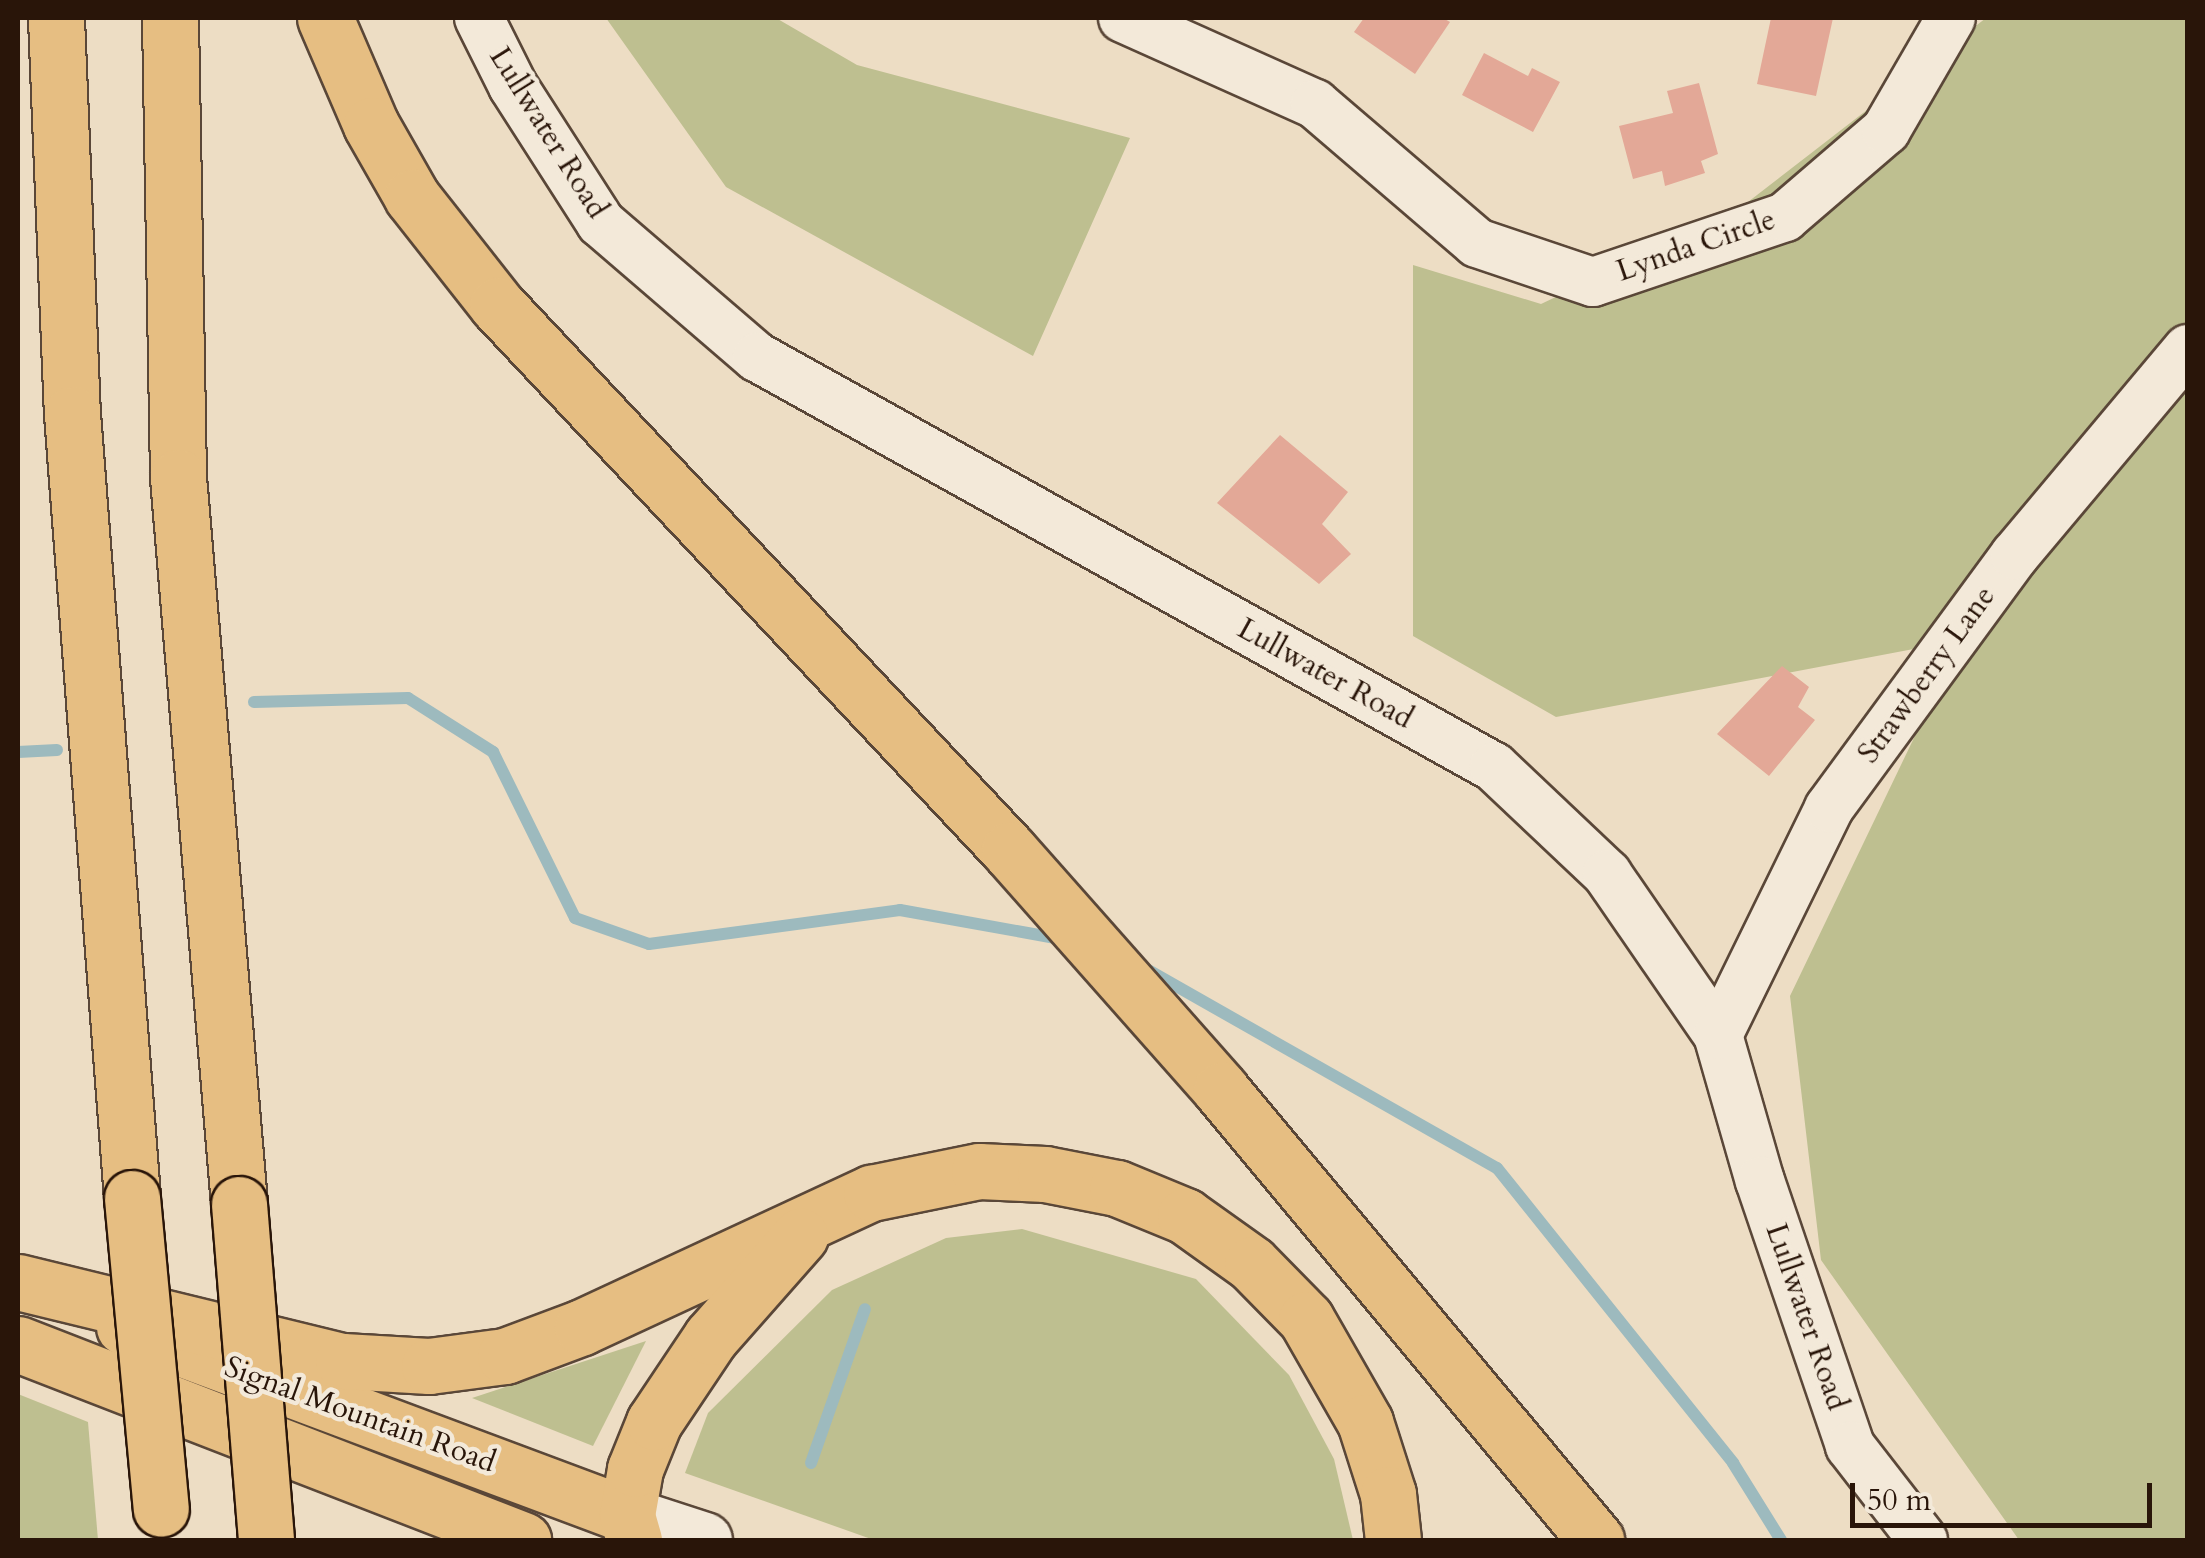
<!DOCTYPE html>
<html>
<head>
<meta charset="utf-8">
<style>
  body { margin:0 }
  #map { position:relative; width:2205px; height:1558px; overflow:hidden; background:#edddc4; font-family:Cardo,serif }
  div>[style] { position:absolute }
  .green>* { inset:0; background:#bebf90 }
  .stream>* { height:12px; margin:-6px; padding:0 6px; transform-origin:6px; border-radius:6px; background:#9dbabe }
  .building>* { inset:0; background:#e3a897 }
  .roads { filter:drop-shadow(2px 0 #5a4738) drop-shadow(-2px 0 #5a4738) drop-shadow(0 2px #5a4738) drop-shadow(0 -2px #5a4738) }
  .minor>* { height:48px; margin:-24px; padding:0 24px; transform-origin:24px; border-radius:24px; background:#f3e9d9 }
  .secondary>* { height:55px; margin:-27.5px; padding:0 27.5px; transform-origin:27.5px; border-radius:27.5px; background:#f3e9d9 }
  .primary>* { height:55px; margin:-27.5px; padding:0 27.5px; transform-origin:27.5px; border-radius:27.5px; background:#e6be82 }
  .motorway>* { height:55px; margin:-27.5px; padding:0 27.5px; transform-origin:27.5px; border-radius:27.5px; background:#e6be82 }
  .bridges { filter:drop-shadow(2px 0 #291509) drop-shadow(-2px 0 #291509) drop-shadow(0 2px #291509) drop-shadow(0 -2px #291509) }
  .motorway-bridge>* { height:55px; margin:-27.5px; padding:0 27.5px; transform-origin:27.5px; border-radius:27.5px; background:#e6be82 }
  span { translate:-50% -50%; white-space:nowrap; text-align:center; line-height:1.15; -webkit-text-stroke:9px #f3e9d9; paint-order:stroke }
  .street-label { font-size:30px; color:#291509 }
  .frame { position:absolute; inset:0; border:20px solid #291509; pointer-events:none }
  .scale { position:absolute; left:1850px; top:1483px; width:302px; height:45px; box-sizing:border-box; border:5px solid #291509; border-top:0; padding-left:12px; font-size:30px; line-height:35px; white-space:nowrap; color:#291509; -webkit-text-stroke:8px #f3e9d9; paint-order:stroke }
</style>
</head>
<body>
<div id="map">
  <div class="green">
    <div style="clip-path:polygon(606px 18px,776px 18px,857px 65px,1130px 138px,1033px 356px,726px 187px)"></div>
    <div style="clip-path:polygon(1986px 18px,2187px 18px,2187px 1540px,2019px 1540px,1821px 1260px,1790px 996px,1961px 640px,1556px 717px,1413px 636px,1413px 265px,1541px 304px,1735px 212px)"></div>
    <div style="clip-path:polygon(1022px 1229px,1196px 1279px,1289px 1375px,1334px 1459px,1353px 1540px,874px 1540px,685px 1473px,708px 1413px,832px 1290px,946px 1238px)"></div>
    <div style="clip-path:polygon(646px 1341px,593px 1446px,472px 1398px)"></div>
    <div style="clip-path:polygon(18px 1394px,88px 1422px,98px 1540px,18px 1540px)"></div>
  </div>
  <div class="stream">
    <div style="left:254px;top:702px;width:154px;rotate:-1.5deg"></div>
    <div style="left:408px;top:698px;width:101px;rotate:32.4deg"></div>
    <div style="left:493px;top:752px;width:185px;rotate:63.7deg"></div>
    <div style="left:575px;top:918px;width:78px;rotate:19.4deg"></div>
    <div style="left:649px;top:944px;width:253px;rotate:-7.7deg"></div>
    <div style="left:900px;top:910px;width:158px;rotate:10.2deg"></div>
    <div style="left:18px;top:752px;width:39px;rotate:-3deg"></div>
    <div style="left:1141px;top:966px;width:409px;rotate:29.6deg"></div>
    <div style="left:1497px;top:1168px;width:378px;rotate:51.3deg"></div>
    <div style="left:1733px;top:1463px;width:91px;rotate:58.1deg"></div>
    <div style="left:811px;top:1463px;width:163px;rotate:-70.7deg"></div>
  </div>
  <div class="building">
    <div style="clip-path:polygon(1364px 18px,1443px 18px,1450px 22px,1415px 74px,1354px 32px)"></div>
    <div style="clip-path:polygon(1771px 18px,1833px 18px,1816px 96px,1757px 84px)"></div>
    <div style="clip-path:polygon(1484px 53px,1528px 76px,1532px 68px,1560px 82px,1533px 132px,1462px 95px)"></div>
    <div style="clip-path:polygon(1699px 83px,1718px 154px,1701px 161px,1705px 173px,1665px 186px,1662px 171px,1633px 179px,1619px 126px,1673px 113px,1667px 91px)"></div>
    <div style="clip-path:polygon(1280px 435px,1348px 492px,1322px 524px,1351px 554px,1319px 584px,1217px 503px)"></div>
    <div style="clip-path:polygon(1782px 666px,1809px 687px,1798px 707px,1815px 720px,1769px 776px,1717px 734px)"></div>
  </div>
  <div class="roads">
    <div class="minor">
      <div style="left:479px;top:18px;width:76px;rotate:63.4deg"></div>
      <div style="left:513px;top:86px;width:163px;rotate:57.3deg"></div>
      <div style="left:601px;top:223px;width:206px;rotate:40.7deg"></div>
      <div style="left:757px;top:357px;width:843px;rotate:29.09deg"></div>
      <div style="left:1494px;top:767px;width:156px;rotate:43.4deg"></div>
      <div style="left:1607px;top:874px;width:196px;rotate:55.4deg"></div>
      <div style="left:1718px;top:1035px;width:152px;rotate:74deg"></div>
      <div style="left:1760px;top:1181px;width:280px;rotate:71.2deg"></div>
      <div style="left:1850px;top:1446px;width:119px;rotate:52.2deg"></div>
      <div style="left:1123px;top:18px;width:210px;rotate:24.1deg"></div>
      <div style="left:1315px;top:104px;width:213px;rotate:40.6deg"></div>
      <div style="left:1477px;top:243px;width:122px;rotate:18.6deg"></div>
      <div style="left:1593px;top:282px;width:203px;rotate:-18.7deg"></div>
      <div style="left:1785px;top:217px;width:133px;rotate:-40.7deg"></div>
      <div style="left:1886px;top:130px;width:129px;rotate:-59.9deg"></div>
      <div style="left:1718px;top:1035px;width:253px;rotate:-63.9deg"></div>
      <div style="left:1829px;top:808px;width:314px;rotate:-53.7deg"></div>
      <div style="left:2015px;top:555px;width:269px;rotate:-50deg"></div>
    </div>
    <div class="secondary">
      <div style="left:627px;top:1515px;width:81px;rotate:18deg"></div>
    </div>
    <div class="primary">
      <div style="left:124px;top:1327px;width:537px;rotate:20.49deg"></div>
      <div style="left:18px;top:1344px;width:542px;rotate:21.21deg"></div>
    </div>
    <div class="motorway">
      <div style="left:56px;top:18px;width:396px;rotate:87.7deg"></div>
      <div style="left:72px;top:414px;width:786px;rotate:85.62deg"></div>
      <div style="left:170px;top:18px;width:459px;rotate:89deg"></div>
      <div style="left:178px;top:477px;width:730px;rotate:85.2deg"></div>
      <div style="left:325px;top:18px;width:116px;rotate:66.7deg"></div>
      <div style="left:371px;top:125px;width:83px;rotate:60.3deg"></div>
      <div style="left:412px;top:197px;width:137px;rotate:51.8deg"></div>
      <div style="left:497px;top:305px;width:748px;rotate:46.79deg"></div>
      <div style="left:1009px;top:850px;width:320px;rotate:48.5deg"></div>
      <div style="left:1221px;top:1090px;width:586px;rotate:50.19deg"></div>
      <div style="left:18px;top:1282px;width:334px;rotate:13.7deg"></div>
      <div style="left:343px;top:1361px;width:86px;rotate:3.3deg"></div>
      <div style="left:429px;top:1366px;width:77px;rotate:-7.5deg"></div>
      <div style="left:505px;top:1356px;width:82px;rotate:-20.6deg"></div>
      <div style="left:582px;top:1327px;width:319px;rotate:-24.9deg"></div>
      <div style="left:871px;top:1193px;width:110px;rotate:-11.5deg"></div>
      <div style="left:979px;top:1171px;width:66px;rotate:2.6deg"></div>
      <div style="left:1045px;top:1174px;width:73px;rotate:11deg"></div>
      <div style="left:1117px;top:1188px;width:74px;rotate:22.4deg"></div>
      <div style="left:1185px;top:1216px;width:82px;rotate:35.6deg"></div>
      <div style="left:1252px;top:1264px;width:77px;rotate:45.5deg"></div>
      <div style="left:1306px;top:1319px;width:119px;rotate:60.2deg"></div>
      <div style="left:1365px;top:1422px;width:76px;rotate:72.3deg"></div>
      <div style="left:1388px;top:1494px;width:46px;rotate:83.8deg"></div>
      <div style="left:634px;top:1540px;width:26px;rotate:-106deg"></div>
      <div style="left:627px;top:1515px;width:47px;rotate:-80.1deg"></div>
      <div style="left:635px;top:1469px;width:51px;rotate:-68deg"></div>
      <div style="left:654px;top:1422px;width:102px;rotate:-56.2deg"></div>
      <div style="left:711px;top:1337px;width:135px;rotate:-48.6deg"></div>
    </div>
  </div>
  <div class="bridges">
    <div class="motorway-bridge">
      <div style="left:132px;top:1198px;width:312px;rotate:84.7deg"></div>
      <div style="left:239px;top:1204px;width:337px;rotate:85.4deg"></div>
    </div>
  </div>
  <div class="street-label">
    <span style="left:548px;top:133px;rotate:58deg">Lullwater Road</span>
    <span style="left:1696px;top:246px;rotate:-19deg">Lynda Circle</span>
    <span style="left:1325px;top:674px;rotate:29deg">Lullwater Road</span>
    <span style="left:1927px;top:675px;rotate:-54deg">Strawberry Lane</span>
    <span style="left:1806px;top:1317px;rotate:71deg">Lullwater Road</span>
    <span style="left:360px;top:1415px;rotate:20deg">Signal Mountain Road</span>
  </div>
  <div class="frame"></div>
  <div class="scale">50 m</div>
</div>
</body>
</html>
